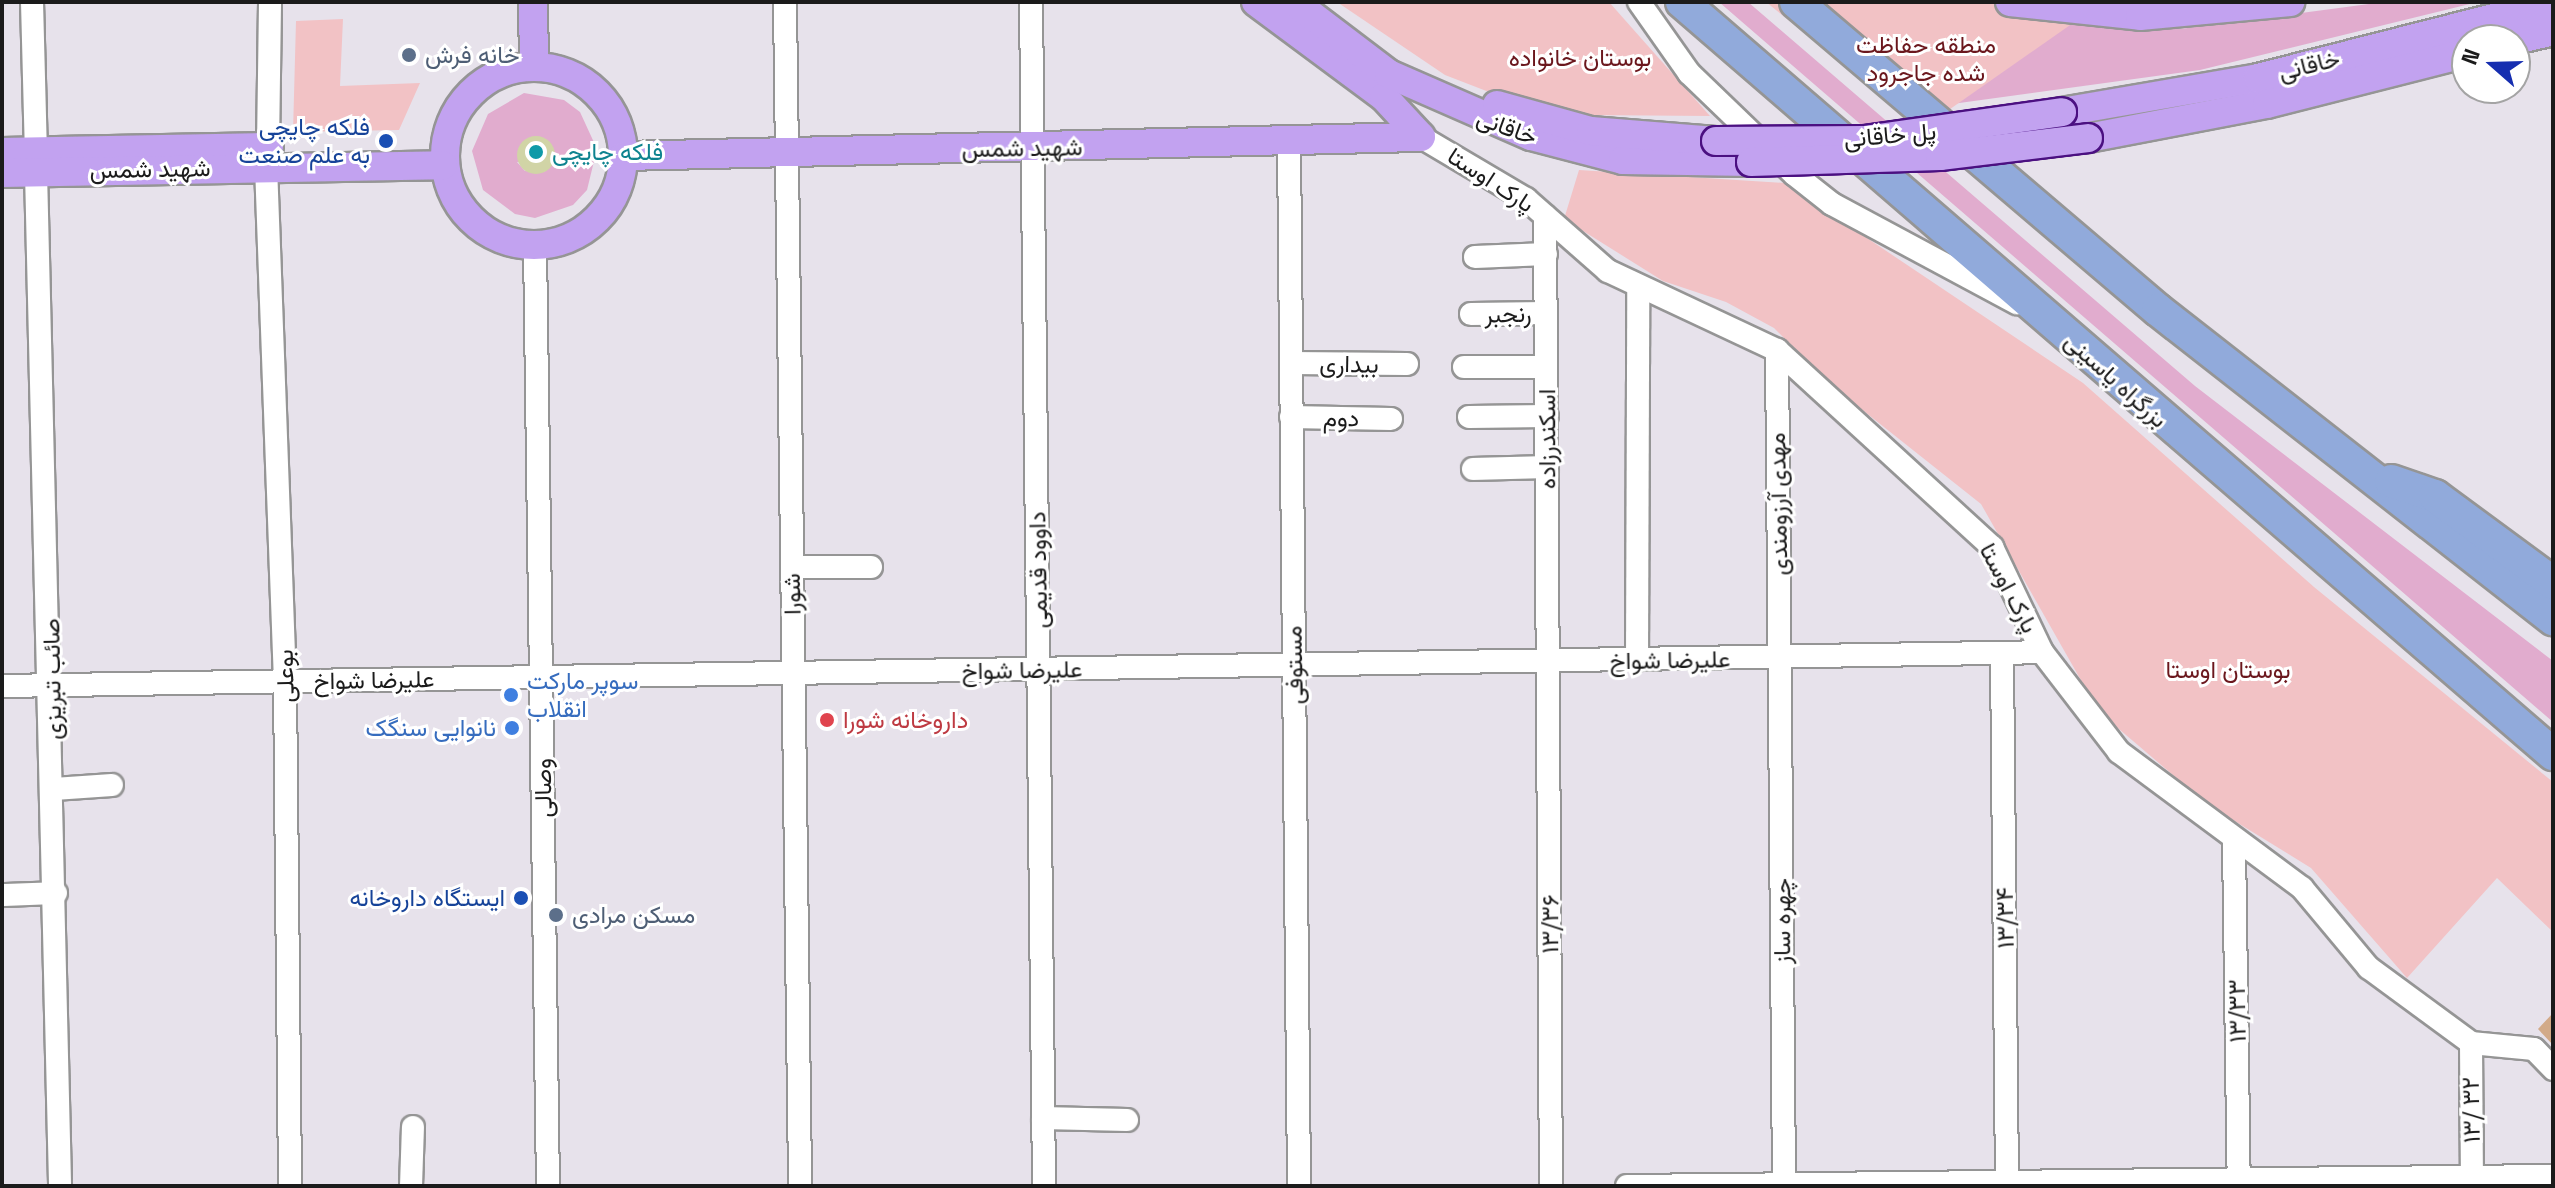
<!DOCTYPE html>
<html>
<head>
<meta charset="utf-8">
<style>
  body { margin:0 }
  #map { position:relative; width:2555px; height:1188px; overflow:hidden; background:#e7e2eb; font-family:"Space Grotesk",Vazirmatn,sans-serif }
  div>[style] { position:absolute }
  .grass>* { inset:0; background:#e1acce }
  .park>* { inset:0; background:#f2c2c5 }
  .pitch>* { inset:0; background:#d2aa88 }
  .water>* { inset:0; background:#d1d4a6 }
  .round { border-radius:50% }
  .roads { filter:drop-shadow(2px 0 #959595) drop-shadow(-2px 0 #959595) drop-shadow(0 2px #959595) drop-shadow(0 -2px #959595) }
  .minor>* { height:22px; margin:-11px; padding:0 11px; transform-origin:11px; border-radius:11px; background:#fff }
  .major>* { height:28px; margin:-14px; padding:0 14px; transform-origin:14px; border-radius:14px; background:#c2a2f0 }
  .major>.ring { margin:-14px; padding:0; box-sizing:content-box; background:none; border:28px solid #c2a2f0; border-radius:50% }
  .highway>* { height:32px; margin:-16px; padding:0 16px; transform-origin:16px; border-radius:16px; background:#91aadb }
  .bridges { filter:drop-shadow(2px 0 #4b1081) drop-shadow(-2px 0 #4b1081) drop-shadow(0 2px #4b1081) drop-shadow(0 -2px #4b1081) }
  .major-bridge>* { height:28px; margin:-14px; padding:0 14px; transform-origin:14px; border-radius:14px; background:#c2a2f0 }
  .dots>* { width:22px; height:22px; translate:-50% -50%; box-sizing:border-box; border:4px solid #fff; border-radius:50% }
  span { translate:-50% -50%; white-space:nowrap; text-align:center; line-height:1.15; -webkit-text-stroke:6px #fff; paint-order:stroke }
  .park-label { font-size:24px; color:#6b171d }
  .service-label { font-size:24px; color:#4e5e75 }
  .left { translate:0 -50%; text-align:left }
  .street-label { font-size:24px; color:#1b1b1b }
  .transit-label { font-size:24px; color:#164399 }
  .right { translate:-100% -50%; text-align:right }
  .culture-label { font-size:24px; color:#0d838f }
  .shop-label { font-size:24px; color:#366cbe }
  .health-label { font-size:24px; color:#be3a42 }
  .frame { position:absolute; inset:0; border:4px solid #1b1b1b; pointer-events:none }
  .north { position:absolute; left:2451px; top:24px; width:80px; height:80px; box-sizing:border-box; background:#fff; border:2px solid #a4a4a4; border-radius:50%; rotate:290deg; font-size:22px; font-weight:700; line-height:32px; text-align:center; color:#1b1b1b }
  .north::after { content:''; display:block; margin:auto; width:28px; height:36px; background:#162eb0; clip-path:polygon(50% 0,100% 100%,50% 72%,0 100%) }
</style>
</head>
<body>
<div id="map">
  <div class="grass">
    <div style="clip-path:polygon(1719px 2px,1748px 2px,2195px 386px,2553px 661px,2553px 722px)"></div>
    <div style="clip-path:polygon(2384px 2px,2478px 2px,2200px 70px,1952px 104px,2009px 15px,2180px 29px)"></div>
    <div style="clip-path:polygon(evenodd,524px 93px,564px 100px,580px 112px,597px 149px,587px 190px,573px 205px,535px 218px,515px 214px,483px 190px,472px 151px,488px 114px,524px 93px,517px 162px,553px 163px,544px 172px,525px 171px,517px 162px)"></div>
  </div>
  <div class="park">
    <div style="clip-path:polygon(1337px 2px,1609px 2px,1710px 116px,1585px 115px,1520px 104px,1445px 75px)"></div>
    <div style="clip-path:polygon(1766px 2px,2103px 2px,1923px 128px)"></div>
    <div style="clip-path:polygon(343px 19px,340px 86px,420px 83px,399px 130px,293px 132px,296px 21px)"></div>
    <div style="clip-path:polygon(1579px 170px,1785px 183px,2083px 383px,2314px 587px,2553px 782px,2553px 932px,2497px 878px,2407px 978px,2311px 868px,2207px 804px,2099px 712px,1981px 504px,1836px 389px,1774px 328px,1726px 302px,1663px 281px,1564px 219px)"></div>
  </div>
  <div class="pitch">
    <div style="clip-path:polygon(2553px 1013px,2553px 1045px,2538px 1029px)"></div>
  </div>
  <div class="water">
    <div class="round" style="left:517px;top:136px;width:38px;height:38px"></div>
  </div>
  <div class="roads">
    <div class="minor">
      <div style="left:32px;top:2px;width:150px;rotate:88.5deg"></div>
      <div style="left:785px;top:2px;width:1184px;rotate:89.27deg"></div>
      <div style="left:1031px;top:2px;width:1184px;rotate:89.37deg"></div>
      <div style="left:1639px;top:2px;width:87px;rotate:54.8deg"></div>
      <div style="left:1689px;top:73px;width:146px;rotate:43.9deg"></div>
      <div style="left:1794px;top:174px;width:48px;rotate:38.3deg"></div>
      <div style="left:1832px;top:204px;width:210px;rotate:28.2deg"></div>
      <div style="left:1421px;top:137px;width:122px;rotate:30.6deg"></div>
      <div style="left:1526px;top:199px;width:109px;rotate:41.3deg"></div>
      <div style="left:1608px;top:271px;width:187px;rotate:25.1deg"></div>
      <div style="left:1777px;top:350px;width:292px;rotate:42.5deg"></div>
      <div style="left:1992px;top:547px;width:116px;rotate:64.5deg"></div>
      <div style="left:2042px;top:652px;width:126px;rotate:52.4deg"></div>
      <div style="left:2119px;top:752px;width:228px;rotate:36.6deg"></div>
      <div style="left:2302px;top:888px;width:104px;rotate:50.1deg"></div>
      <div style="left:2369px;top:968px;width:127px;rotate:36.3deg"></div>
      <div style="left:1289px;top:143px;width:1043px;rotate:89.45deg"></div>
      <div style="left:268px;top:147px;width:145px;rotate:-89.2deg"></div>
      <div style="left:266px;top:166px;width:516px;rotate:87.89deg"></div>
      <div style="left:285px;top:682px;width:504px;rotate:89.43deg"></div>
      <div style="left:36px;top:172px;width:1014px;rotate:88.64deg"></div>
      <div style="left:1545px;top:216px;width:970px;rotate:89.65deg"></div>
      <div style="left:535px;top:245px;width:941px;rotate:89.21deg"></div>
      <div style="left:1475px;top:257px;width:71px;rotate:-2.4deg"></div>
      <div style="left:1471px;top:314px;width:75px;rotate:-0.8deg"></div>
      <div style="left:1777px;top:350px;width:836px;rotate:89.52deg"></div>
      <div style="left:1291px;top:363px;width:116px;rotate:0.5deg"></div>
      <div style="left:1464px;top:367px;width:82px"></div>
      <div style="left:1291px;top:417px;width:100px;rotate:1.1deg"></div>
      <div style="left:1469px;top:417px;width:78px;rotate:-0.7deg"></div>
      <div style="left:1473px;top:469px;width:74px;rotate:-1.5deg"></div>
      <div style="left:792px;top:567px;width:79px"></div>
      <div style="left:2002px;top:655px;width:531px;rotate:89.46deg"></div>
      <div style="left:1637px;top:660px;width:374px;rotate:-89.8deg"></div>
      <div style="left:2px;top:686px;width:2040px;rotate:-0.95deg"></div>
      <div style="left:54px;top:789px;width:58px;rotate:-3.9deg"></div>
      <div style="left:2234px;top:843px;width:343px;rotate:89.2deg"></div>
      <div style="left:2px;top:895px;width:54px;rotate:-2.1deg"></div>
      <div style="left:2471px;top:1043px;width:143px;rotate:89.6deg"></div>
      <div style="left:2471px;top:1043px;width:63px;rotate:5.4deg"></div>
      <div style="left:2534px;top:1049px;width:28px;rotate:46deg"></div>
      <div style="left:1043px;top:1118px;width:84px;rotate:1.4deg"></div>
      <div style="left:411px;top:1186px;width:59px;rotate:-88.1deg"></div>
      <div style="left:1627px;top:1186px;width:926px;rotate:-0.62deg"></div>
    </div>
    <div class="major">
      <div style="left:533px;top:2px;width:64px;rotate:89.1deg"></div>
      <div style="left:1256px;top:2px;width:159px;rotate:36.6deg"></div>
      <div style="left:1384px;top:97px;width:54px;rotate:47.2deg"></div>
      <div style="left:1294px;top:2px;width:119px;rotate:37.2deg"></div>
      <div style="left:1389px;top:74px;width:155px;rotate:23.6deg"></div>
      <div style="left:1531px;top:136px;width:95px;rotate:14.6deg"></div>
      <div style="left:1623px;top:160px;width:128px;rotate:0.9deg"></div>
      <div style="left:2010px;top:2px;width:131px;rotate:6.1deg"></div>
      <div style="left:2140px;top:16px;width:151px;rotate:-5.3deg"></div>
      <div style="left:2515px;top:40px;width:39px;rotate:-13deg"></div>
      <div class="ring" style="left:445px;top:67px;width:150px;height:150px"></div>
      <div style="left:1497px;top:105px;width:98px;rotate:15.5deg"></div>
      <div style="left:1591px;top:131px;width:125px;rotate:4.6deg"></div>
      <div style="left:2062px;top:112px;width:199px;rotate:-9.8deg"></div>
      <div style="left:2258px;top:78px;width:304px;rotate:-14.3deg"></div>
      <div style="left:2088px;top:138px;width:182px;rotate:-10.8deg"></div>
      <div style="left:2267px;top:104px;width:206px;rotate:-14.3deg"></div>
      <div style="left:2px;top:152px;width:267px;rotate:-1.1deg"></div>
      <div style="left:624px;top:156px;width:797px;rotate:-1.37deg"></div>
      <div style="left:2px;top:173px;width:441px;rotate:-1deg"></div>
    </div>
    <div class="highway">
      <div style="left:1682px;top:2px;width:1151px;rotate:40.81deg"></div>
      <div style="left:1796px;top:2px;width:475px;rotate:40.4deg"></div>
      <div style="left:2158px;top:310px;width:502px;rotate:38.04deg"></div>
      <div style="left:2391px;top:481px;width:46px;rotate:18.8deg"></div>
      <div style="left:2435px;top:496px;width:147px;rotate:36.4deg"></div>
    </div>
  </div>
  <div class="bridges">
    <div class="major-bridge">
      <div style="left:1716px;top:141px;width:148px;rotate:-0.4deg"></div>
      <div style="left:1864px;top:140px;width:200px;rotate:-8deg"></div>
      <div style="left:1751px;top:162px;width:189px;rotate:-1.8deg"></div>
      <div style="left:1940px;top:156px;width:149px;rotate:-6.9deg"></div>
    </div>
  </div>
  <div class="dots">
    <div style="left:409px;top:55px;background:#5c6f8a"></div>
    <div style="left:386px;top:141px;background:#1a4fb4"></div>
    <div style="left:536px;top:152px;background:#0f9aa8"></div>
    <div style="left:511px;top:695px;background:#3f7fe0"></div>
    <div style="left:827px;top:720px;background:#e0444e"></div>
    <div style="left:512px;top:728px;background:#3f7fe0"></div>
    <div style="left:521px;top:898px;background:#1a4fb4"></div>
    <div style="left:556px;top:915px;background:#5c6f8a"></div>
  </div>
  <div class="park-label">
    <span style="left:1926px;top:59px">منطقه حفاظت<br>شده جاجرود</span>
    <span style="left:1580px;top:58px">بوستان خانواده</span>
    <span style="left:2228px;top:670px">بوستان اوستا</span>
  </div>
  <div class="service-label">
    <span class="left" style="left:425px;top:55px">خانه فرش</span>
    <span class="left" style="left:572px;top:915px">مسکن مرادی</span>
  </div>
  <div class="street-label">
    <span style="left:2309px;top:65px;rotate:-14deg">خاقانی</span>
    <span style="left:1507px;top:127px;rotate:20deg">خاقانی</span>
    <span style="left:1890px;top:135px;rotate:-5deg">پل خاقانی</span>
    <span style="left:1022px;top:148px;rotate:-1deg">شهید شمس</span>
    <span style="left:150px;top:169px;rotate:-1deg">شهید شمس</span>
    <span style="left:1491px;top:180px;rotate:33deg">پارک اوستا</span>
    <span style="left:1508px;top:314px;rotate:-1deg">رنجبر</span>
    <span style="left:1349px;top:364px;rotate:1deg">بیداری</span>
    <span style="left:2116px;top:380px;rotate:42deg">بزرگراه یاسینی</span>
    <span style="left:1341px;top:418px;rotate:1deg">دوم</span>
    <span style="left:1547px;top:439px;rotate:-90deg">اسکندرزاده</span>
    <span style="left:1778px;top:504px;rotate:-91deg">مهدی آرزومندی</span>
    <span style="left:1038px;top:570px;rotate:-91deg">داوود قدیمی</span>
    <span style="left:2009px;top:588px;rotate:62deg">پارک اوستا</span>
    <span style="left:792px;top:594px;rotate:-91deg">شورا</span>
    <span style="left:1670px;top:660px;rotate:-1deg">علیرضا شواخ</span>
    <span style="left:1294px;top:665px;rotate:-91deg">مستوفی</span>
    <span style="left:1022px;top:670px;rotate:-1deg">علیرضا شواخ</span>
    <span style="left:285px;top:676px;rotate:-91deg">بوعلی</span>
    <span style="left:52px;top:679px;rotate:-91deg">صائب تبریزی</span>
    <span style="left:374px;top:680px;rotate:-1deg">علیرضا شواخ</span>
    <span style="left:543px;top:788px;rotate:-91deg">وصالی</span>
    <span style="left:2005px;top:918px;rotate:-91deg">۱۳/۳۴</span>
    <span style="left:1782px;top:921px;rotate:-90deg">چهره ساز</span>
    <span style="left:1550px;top:924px;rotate:-90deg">۱۳/۳۶</span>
    <span style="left:2237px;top:1011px;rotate:-91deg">۱۳/۳۳</span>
    <span style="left:2471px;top:1110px;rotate:-91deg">۱۳/ ۳۲</span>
  </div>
  <div class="transit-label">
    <span class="right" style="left:370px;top:141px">فلکه چایچی<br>به علم صنعت</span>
    <span class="right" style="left:505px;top:898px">ایستگاه داروخانه</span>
  </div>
  <div class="culture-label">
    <span class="left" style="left:552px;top:152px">فلکه چایچی</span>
  </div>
  <div class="shop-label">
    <span class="left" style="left:527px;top:695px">سوپر مارکت<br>انقلاب</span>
    <span class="right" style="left:496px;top:728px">نانوایی سنگک</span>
  </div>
  <div class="health-label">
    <span class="left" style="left:843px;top:720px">داروخانه شورا</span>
  </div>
  <div class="frame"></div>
  <div class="north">N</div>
</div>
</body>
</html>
